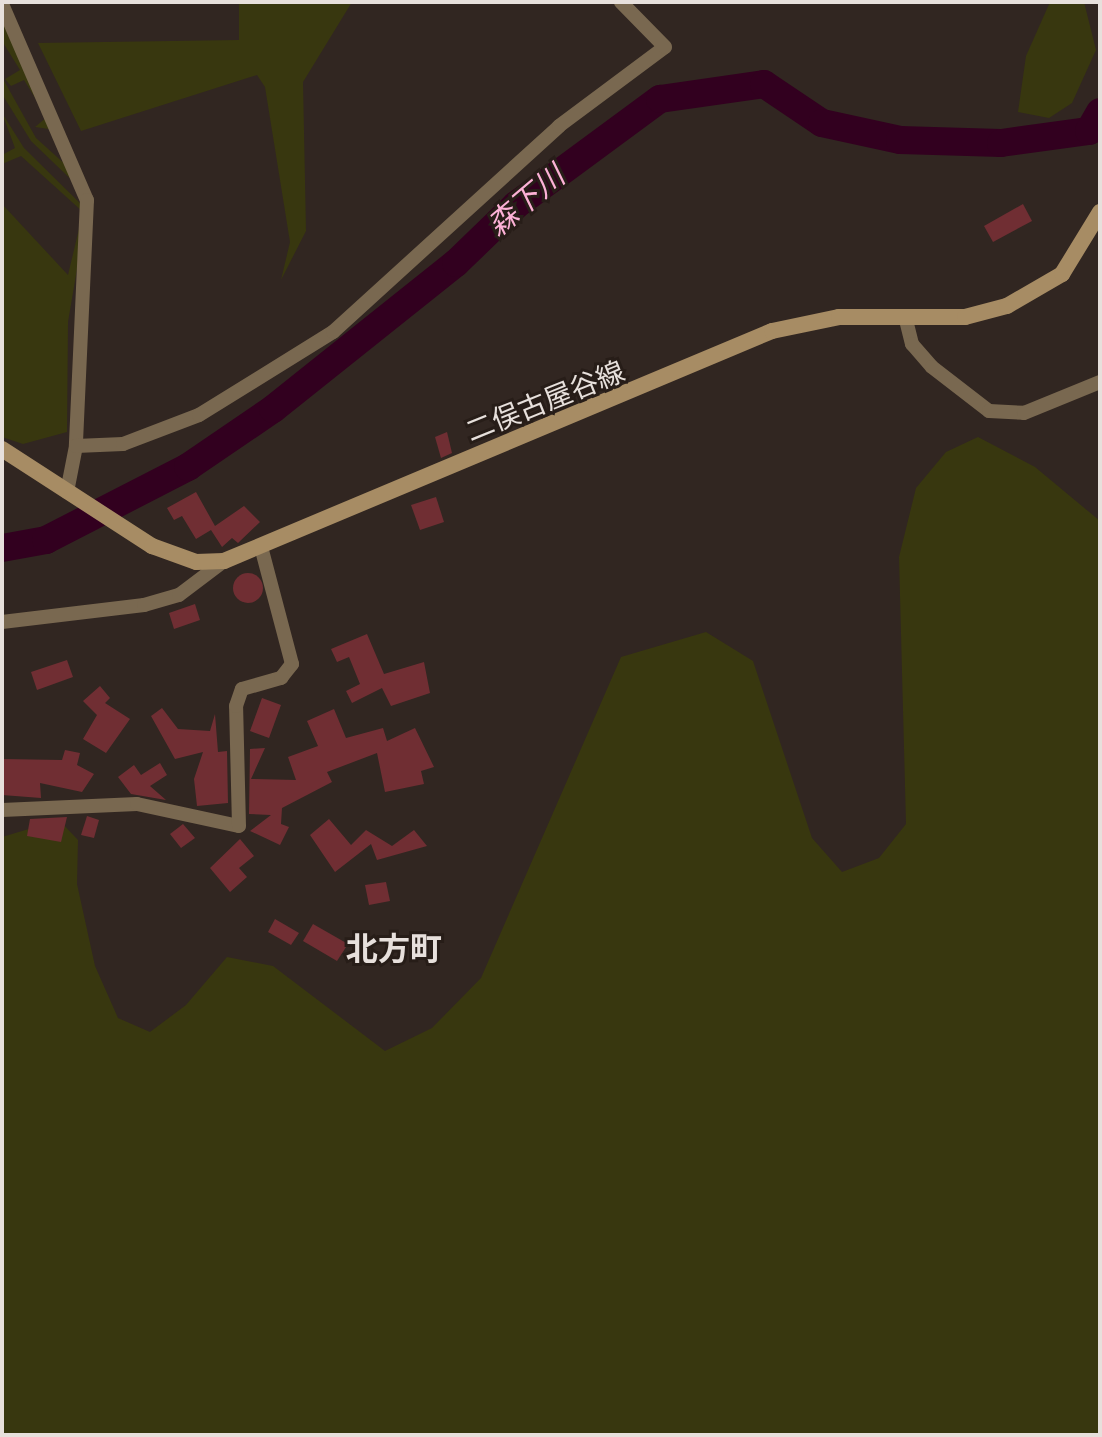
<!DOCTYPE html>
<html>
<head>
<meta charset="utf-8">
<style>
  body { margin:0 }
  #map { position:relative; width:1102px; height:1437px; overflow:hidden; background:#312621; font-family:Cabin,"Noto Sans JP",sans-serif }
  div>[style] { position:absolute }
  .green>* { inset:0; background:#38370f }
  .river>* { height:28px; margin:-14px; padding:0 14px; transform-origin:14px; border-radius:14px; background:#32001f }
  .building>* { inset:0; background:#702e33 }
  .round { border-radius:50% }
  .street>* { height:14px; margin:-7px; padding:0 7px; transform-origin:7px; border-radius:7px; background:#796850 }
  .secondary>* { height:16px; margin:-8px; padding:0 8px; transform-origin:8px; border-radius:8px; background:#a78c64 }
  span { translate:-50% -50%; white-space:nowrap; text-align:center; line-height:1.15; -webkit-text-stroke:6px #271d18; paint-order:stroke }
  .street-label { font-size:28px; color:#e7e0dc }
  .water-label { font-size:30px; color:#fcb1d6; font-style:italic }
  .quarter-label { font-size:32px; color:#e7e0dc; font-weight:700 }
  .frame { position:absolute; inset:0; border:4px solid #e7e0dc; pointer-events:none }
</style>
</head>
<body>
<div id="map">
  <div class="green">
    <div style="clip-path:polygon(239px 2px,352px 2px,303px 82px,306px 231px,281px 280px,290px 242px,265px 87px,257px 75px,81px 131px,38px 43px,239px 40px)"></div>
    <div style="clip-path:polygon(1050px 2px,1084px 2px,1096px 50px,1072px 103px,1049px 118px,1018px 112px,1026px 56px)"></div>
    <div style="clip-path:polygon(2px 20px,45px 104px,80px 188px,31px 141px,2px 94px,2px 77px,36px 138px,67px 166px,49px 129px,35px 127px,47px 117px,24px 80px,11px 86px,5px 79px,20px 70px,2px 41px)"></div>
    <div style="clip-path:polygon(2px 113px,24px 148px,87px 210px,68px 322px,67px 432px,23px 444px,2px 437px,2px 204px,68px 275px,83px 212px,21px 156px,2px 164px,2px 155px,15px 148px)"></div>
    <div style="clip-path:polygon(978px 437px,1035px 467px,1100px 521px,1100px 1435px,2px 1435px,2px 837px,59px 820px,78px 840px,77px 884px,95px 966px,118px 1018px,150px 1032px,186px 1005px,227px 957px,273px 966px,385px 1051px,432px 1028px,481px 978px,621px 657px,706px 632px,753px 661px,812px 838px,842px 872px,879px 858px,906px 824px,899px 557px,916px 488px,946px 452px)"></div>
  </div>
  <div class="river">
    <div style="left:2px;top:548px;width:45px;rotate:-10.3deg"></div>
    <div style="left:46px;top:540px;width:160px;rotate:-27.2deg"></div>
    <div style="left:188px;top:467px;width:103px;rotate:-34.3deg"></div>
    <div style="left:273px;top:409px;width:234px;rotate:-38.6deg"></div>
    <div style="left:456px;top:263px;width:83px;rotate:-44deg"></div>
    <div style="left:516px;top:205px;width:179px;rotate:-36.4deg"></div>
    <div style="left:660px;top:99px;width:105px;rotate:-8.2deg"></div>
    <div style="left:764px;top:84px;width:70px;rotate:33.9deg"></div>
    <div style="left:822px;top:123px;width:80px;rotate:12.3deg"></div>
    <div style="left:900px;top:140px;width:101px;rotate:1.7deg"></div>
    <div style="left:1001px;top:143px;width:89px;rotate:-7.8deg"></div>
    <div style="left:1089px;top:131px;width:22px;rotate:-60deg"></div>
  </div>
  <div class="building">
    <div style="clip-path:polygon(1023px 204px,1032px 221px,993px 242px,984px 226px)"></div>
    <div style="clip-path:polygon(447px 432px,452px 453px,441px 458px,435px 437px)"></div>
    <div style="clip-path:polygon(196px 492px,215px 526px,244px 506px,260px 522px,238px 543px,232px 538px,222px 547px,211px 530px,196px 539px,182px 516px,174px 520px,167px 508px)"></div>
    <div style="clip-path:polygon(436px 497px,444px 522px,420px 530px,411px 505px)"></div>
    <div class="round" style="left:233px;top:573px;width:30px;height:30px"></div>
    <div style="clip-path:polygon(195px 604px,200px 620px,174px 629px,169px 613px)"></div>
    <div style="clip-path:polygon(367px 634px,384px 674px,424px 662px,430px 693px,391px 706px,382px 688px,352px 703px,346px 691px,360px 684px,349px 657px,337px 662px,331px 649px)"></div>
    <div style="clip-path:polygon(67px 660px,73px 677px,37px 690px,31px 672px)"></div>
    <div style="clip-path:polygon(100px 686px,110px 698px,105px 703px,130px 719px,106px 753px,83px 739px,97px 715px,83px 701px)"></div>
    <div style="clip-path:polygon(262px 698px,281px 705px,269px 738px,250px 731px)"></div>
    <div style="clip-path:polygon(162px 708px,178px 729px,210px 731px,215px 714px,218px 752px,227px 751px,228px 803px,197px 806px,194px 779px,203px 752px,175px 759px,151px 716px)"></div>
    <div style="clip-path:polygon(334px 709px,346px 738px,383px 728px,387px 741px,415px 728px,434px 767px,421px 771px,424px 784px,385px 792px,377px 753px,327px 772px,332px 782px,282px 808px,281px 824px,289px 827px,280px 845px,250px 831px,271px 815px,249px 814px,250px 749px,265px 748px,251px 779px,296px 780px,288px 757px,318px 746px,307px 721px)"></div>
    <div style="clip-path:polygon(65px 750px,80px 753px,77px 765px,94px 774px,82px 792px,40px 783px,41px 798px,2px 795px,2px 759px,62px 760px)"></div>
    <div style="clip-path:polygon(160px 763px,167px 775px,150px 786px,166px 800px,131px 794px,118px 777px,134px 765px,141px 775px)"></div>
    <div style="clip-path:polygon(87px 816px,99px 820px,94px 838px,81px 835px)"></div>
    <div style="clip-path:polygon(67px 817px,61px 842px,27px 836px,30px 819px)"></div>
    <div style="clip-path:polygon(329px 819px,351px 845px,366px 830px,392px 846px,414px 830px,427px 846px,377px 860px,371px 844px,335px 872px,310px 835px)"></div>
    <div style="clip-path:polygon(183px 824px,195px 838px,181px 848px,170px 834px)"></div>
    <div style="clip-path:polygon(240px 839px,254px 856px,239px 868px,247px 877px,230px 892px,210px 868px)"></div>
    <div style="clip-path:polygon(386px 882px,390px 901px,369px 905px,365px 885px)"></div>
    <div style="clip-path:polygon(275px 919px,299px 933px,291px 945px,268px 932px)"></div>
    <div style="clip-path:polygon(313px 924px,348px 944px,337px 961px,303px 941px)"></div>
  </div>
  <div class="street">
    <div style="left:2px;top:4px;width:214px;rotate:66.6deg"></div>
    <div style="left:87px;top:200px;width:246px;rotate:92.6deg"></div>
    <div style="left:76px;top:446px;width:47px;rotate:101.1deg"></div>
    <div style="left:906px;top:320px;width:25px;rotate:76deg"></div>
    <div style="left:912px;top:344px;width:30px;rotate:49deg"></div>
    <div style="left:932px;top:367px;width:72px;rotate:37.7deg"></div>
    <div style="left:989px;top:411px;width:35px;rotate:3deg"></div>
    <div style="left:1024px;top:413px;width:82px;rotate:-22.2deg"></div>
    <div style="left:76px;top:446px;width:47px;rotate:-2.4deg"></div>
    <div style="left:123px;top:444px;width:81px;rotate:-20.9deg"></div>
    <div style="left:199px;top:415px;width:158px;rotate:-31.8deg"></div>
    <div style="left:333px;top:332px;width:306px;rotate:-42.3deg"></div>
    <div style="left:559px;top:126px;width:132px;rotate:-36.7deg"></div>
    <div style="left:665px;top:47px;width:63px;rotate:-134.4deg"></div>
    <div style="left:2px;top:622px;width:143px;rotate:-6.8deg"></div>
    <div style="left:144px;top:605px;width:36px;rotate:-16deg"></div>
    <div style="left:179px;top:595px;width:56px;rotate:-37.1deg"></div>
    <div style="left:2px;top:810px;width:135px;rotate:-2.5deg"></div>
    <div style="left:137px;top:804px;width:104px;rotate:12.2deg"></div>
    <div style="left:239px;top:826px;width:120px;rotate:-91.4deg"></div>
    <div style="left:236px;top:706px;width:18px;rotate:-71deg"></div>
    <div style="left:242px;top:689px;width:41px;rotate:-15.8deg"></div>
    <div style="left:281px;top:678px;width:18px;rotate:-52deg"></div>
    <div style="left:292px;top:664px;width:121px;rotate:-104.8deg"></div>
  </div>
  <div class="secondary">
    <div style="left:2px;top:449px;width:179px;rotate:32.9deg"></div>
    <div style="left:152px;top:546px;width:47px;rotate:20deg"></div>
    <div style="left:196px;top:562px;width:28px;rotate:-2deg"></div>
    <div style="left:224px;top:561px;width:594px;rotate:-22.77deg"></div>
    <div style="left:772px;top:331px;width:68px;rotate:-11.8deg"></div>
    <div style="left:839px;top:317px;width:126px"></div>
    <div style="left:965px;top:317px;width:43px;rotate:-14.7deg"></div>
    <div style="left:1007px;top:306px;width:64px;rotate:-30.2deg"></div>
    <div style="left:1062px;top:274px;width:73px;rotate:-58.5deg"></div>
  </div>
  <div class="street-label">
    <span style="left:545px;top:401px;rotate:-22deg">二俣古屋谷線</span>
  </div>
  <div class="water-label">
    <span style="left:526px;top:201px;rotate:-40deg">森下川</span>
  </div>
  <div class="quarter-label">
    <span style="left:394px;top:949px">北方町</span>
  </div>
  <div class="frame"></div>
</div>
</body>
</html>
